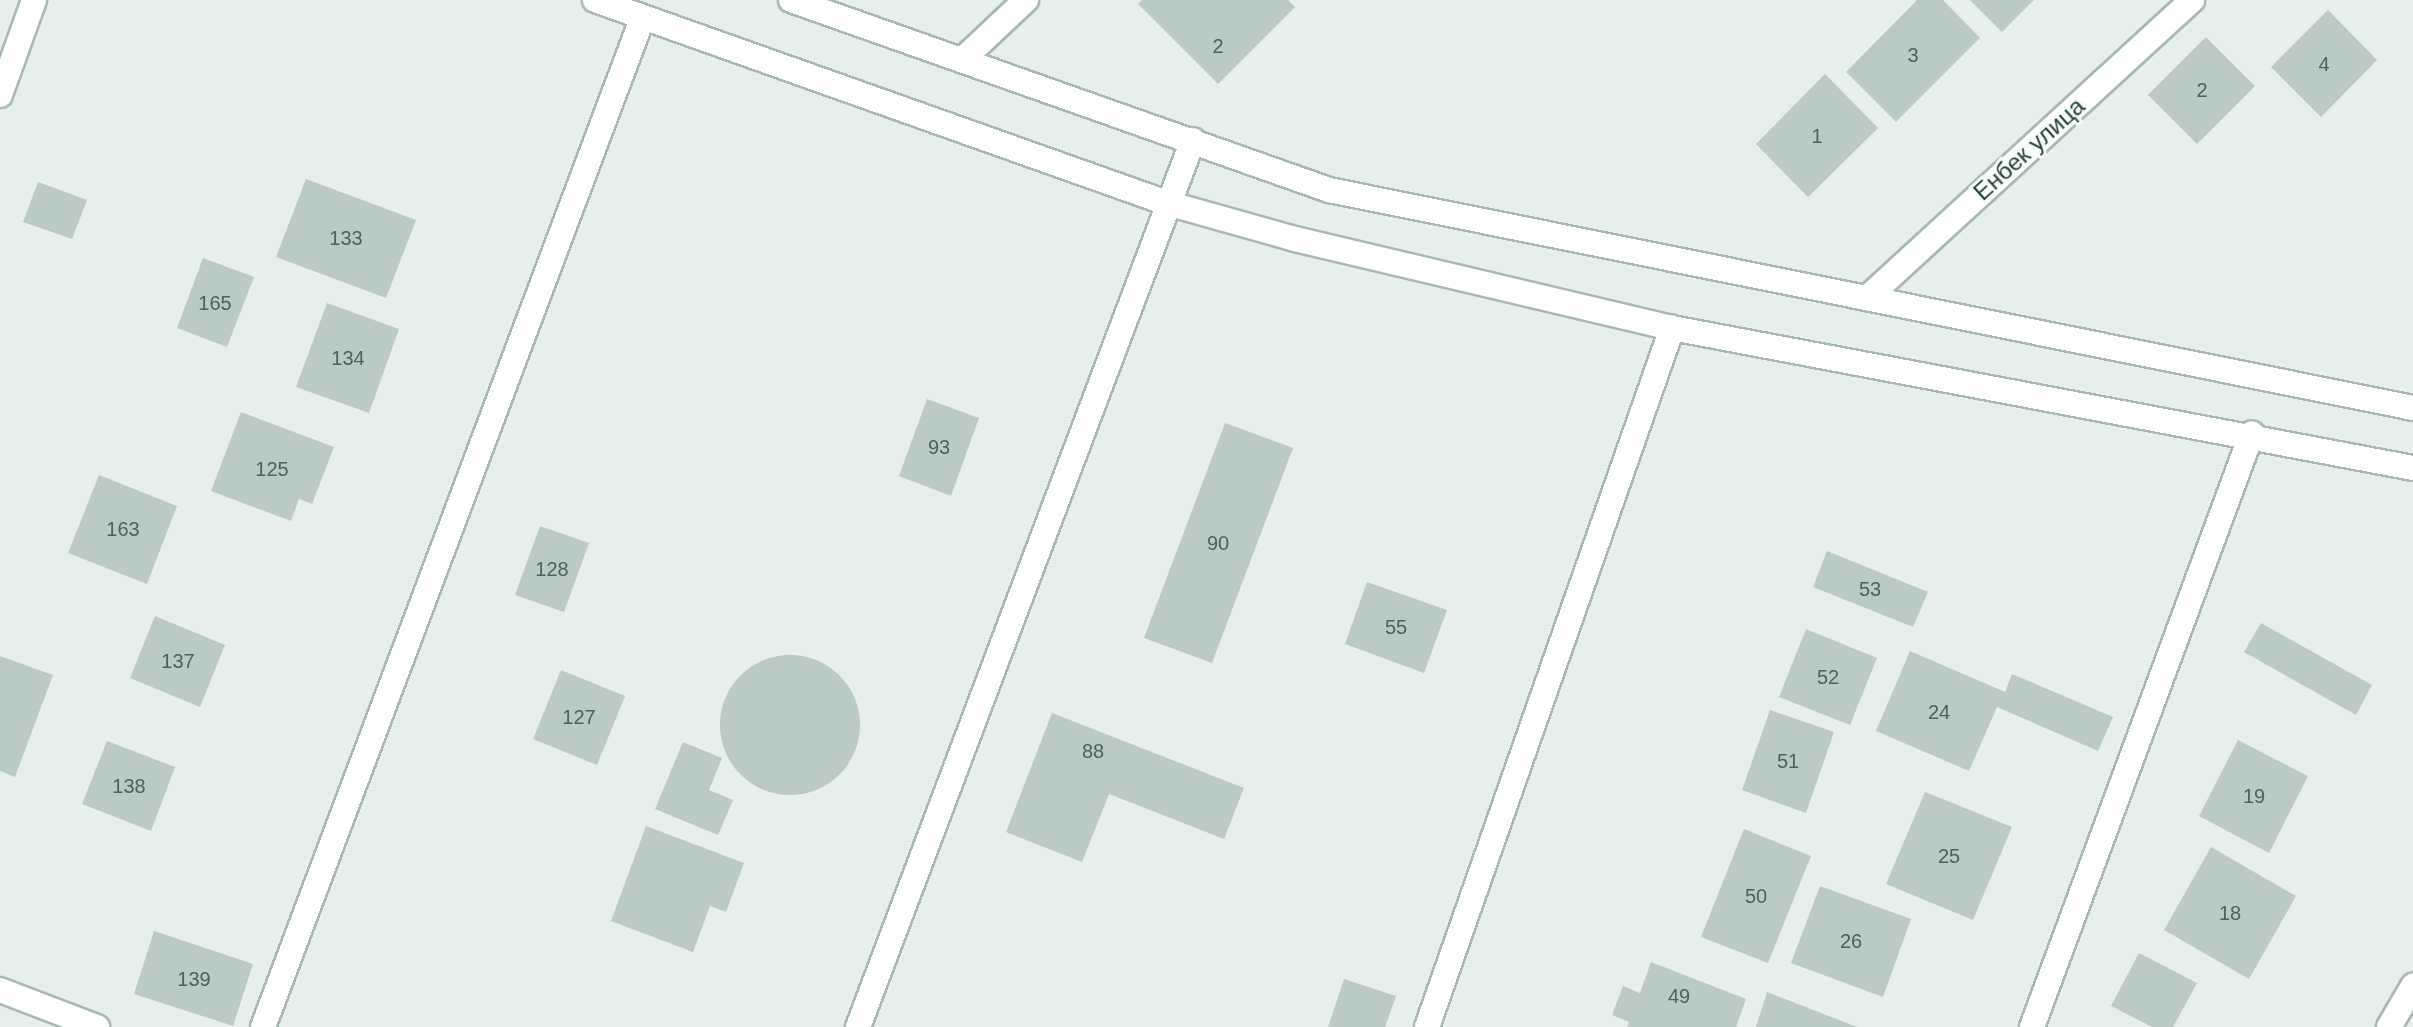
<!DOCTYPE html>
<html>
<head>
<meta charset="utf-8">
<style>
  body { margin:0 }
  #map { position:relative; width:2413px; height:1027px; overflow:hidden; background:#e6efeb; font-family:Arial,sans-serif }
  div>[style] { position:absolute }
  .building>* { inset:0; background:#bbcac4 }
  .round { border-radius:50% }
  .roads { filter:drop-shadow(2px 0 #a8b8b2) drop-shadow(-2px 0 #a8b8b2) drop-shadow(0 2px #a8b8b2) drop-shadow(0 -2px #a8b8b2) }
  .minor>* { height:24px; margin:-12px; padding:0 12px; transform-origin:12px; border-radius:12px; background:#fff }
  .secondary>* { height:24px; margin:-12px; padding:0 12px; transform-origin:12px; border-radius:12px; background:#fff }
  span { translate:-50% -50%; white-space:nowrap; text-align:center; line-height:1.15; -webkit-text-stroke:6px #f7fbf9; paint-order:stroke }
  .number-label { font-size:20px; color:#4a645c }
  .number-label span { -webkit-text-stroke-width:0 }
  .street-label { font-size:24px; color:#24423a }
</style>
</head>
<body>
<div id="map">
  <div class="building">
    <div style="clip-path:polygon(1142px 0,1288px 0,1295px 7px,1218px 84px,1138px 4px)"></div>
    <div style="clip-path:polygon(1917px 0,1943px 0,1980px 38px,1896px 122px,1846px 72px)"></div>
    <div style="clip-path:polygon(1970px 0,2034px 0,2002px 32px)"></div>
    <div style="clip-path:polygon(2328px 10px,2377px 60px,2321px 117px,2271px 67px)"></div>
    <div style="clip-path:polygon(2206px 37px,2255px 86px,2197px 144px,2148px 95px)"></div>
    <div style="clip-path:polygon(1825px 74px,1878px 128px,1808px 197px,1756px 144px)"></div>
    <div style="clip-path:polygon(306px 179px,416px 220px,386px 298px,276px 257px)"></div>
    <div style="clip-path:polygon(38px 182px,87px 200px,72px 239px,23px 222px)"></div>
    <div style="clip-path:polygon(203px 258px,254px 277px,227px 347px,177px 328px)"></div>
    <div style="clip-path:polygon(327px 303px,399px 329px,369px 413px,296px 387px)"></div>
    <div style="clip-path:polygon(927px 399px,979px 418px,951px 496px,899px 476px)"></div>
    <div style="clip-path:polygon(241px 412px,334px 447px,312px 504px,299px 499px,291px 521px,211px 491px)"></div>
    <div style="clip-path:polygon(1225px 423px,1293px 448px,1212px 663px,1144px 638px)"></div>
    <div style="clip-path:polygon(99px 475px,177px 506px,147px 584px,68px 553px)"></div>
    <div style="clip-path:polygon(540px 526px,589px 543px,564px 612px,515px 595px)"></div>
    <div style="clip-path:polygon(1827px 551px,1928px 592px,1913px 627px,1813px 587px)"></div>
    <div style="clip-path:polygon(1367px 582px,1447px 610px,1424px 673px,1345px 644px)"></div>
    <div style="clip-path:polygon(155px 616px,225px 645px,200px 707px,130px 678px)"></div>
    <div style="clip-path:polygon(2261px 623px,2372px 685px,2356px 715px,2244px 652px)"></div>
    <div style="clip-path:polygon(1806px 629px,1877px 658px,1850px 725px,1779px 697px)"></div>
    <div style="clip-path:polygon(1910px 651px,2005px 692px,2012px 674px,2113px 717px,2098px 751px,1997px 707px,1969px 771px,1876px 731px)"></div>
    <div class="round" style="left:720px;top:655px;width:140px;height:140px"></div>
    <div style="clip-path:polygon(0 656px,53px 675px,15px 777px,0 771px)"></div>
    <div style="clip-path:polygon(561px 670px,625px 696px,597px 765px,533px 739px)"></div>
    <div style="clip-path:polygon(1770px 710px,1834px 732px,1806px 813px,1742px 790px)"></div>
    <div style="clip-path:polygon(1052px 713px,1244px 788px,1224px 839px,1109px 794px,1082px 862px,1006px 832px)"></div>
    <div style="clip-path:polygon(2238px 740px,2308px 776px,2269px 853px,2199px 816px)"></div>
    <div style="clip-path:polygon(107px 741px,175px 767px,151px 831px,82px 804px)"></div>
    <div style="clip-path:polygon(683px 742px,722px 758px,709px 790px,733px 800px,718px 835px,655px 809px)"></div>
    <div style="clip-path:polygon(1925px 792px,2012px 827px,1973px 920px,1886px 884px)"></div>
    <div style="clip-path:polygon(646px 826px,744px 863px,726px 912px,710px 906px,693px 952px,611px 921px)"></div>
    <div style="clip-path:polygon(1744px 829px,1811px 856px,1768px 963px,1701px 937px)"></div>
    <div style="clip-path:polygon(2211px 847px,2296px 896px,2249px 979px,2164px 930px)"></div>
    <div style="clip-path:polygon(1820px 886px,1911px 919px,1883px 997px,1791px 963px)"></div>
    <div style="clip-path:polygon(154px 931px,253px 964px,233px 1026px,134px 994px)"></div>
    <div style="clip-path:polygon(2139px 953px,2197px 983px,2173px 1027px,2152px 1027px,2111px 1006px)"></div>
    <div style="clip-path:polygon(1651px 962px,1746px 999px,1736px 1027px,1627px 1027px,1629px 1022px,1612px 1015px,1623px 986px,1640px 993px)"></div>
    <div style="clip-path:polygon(1344px 979px,1396px 996px,1385px 1027px,1328px 1027px)"></div>
    <div style="clip-path:polygon(1767px 992px,1857px 1027px,1756px 1027px)"></div>
  </div>
  <div class="roads">
    <div class="minor">
      <div style="left:962px;top:60px;width:88px;rotate:-43.2deg"></div>
      <div style="left:0;top:95px;width:101px;rotate:-70.3deg"></div>
      <div style="left:1867px;top:298px;width:441px;rotate:-42.5deg"></div>
      <div style="left:0;top:990px;width:104px;rotate:20.9deg"></div>
      <div style="left:263px;top:1027px;width:1077px;rotate:-69.39deg"></div>
      <div style="left:858px;top:1027px;width:948px;rotate:-69.31deg"></div>
      <div style="left:1427px;top:1027px;width:741px;rotate:-70.68deg"></div>
      <div style="left:2032px;top:1027px;width:633px;rotate:-69.68deg"></div>
      <div style="left:2389px;top:1027px;width:48px;rotate:-59.7deg"></div>
    </div>
    <div class="secondary">
      <div style="left:595px;top:0;width:607px;rotate:19.54deg"></div>
      <div style="left:1167px;top:203px;width:133px;rotate:15.7deg"></div>
      <div style="left:1295px;top:239px;width:387px;rotate:13.3deg"></div>
      <div style="left:1672px;top:328px;width:754px;rotate:10.7deg"></div>
      <div style="left:791px;top:0;width:571px;rotate:19.45deg"></div>
      <div style="left:1329px;top:190px;width:1106px;rotate:11.37deg"></div>
    </div>
  </div>
  <div class="number-label">
    <span style="left:1218px;top:46px">2</span>
    <span style="left:1913px;top:55px">3</span>
    <span style="left:2324px;top:64px">4</span>
    <span style="left:2202px;top:90px">2</span>
    <span style="left:1817px;top:136px">1</span>
    <span style="left:346px;top:238px">133</span>
    <span style="left:215px;top:303px">165</span>
    <span style="left:348px;top:358px">134</span>
    <span style="left:939px;top:447px">93</span>
    <span style="left:272px;top:469px">125</span>
    <span style="left:123px;top:529px">163</span>
    <span style="left:1218px;top:543px">90</span>
    <span style="left:552px;top:569px">128</span>
    <span style="left:1870px;top:589px">53</span>
    <span style="left:1396px;top:627px">55</span>
    <span style="left:178px;top:661px">137</span>
    <span style="left:1828px;top:677px">52</span>
    <span style="left:1939px;top:712px">24</span>
    <span style="left:579px;top:717px">127</span>
    <span style="left:1093px;top:751px">88</span>
    <span style="left:1788px;top:761px">51</span>
    <span style="left:129px;top:786px">138</span>
    <span style="left:2254px;top:796px">19</span>
    <span style="left:1949px;top:856px">25</span>
    <span style="left:1756px;top:896px">50</span>
    <span style="left:2230px;top:913px">18</span>
    <span style="left:1851px;top:941px">26</span>
    <span style="left:194px;top:979px">139</span>
    <span style="left:1679px;top:996px">49</span>
  </div>
  <div class="street-label">
    <span style="left:2029px;top:149px;rotate:-42deg">Енбек улица</span>
  </div>
</div>
</body>
</html>
